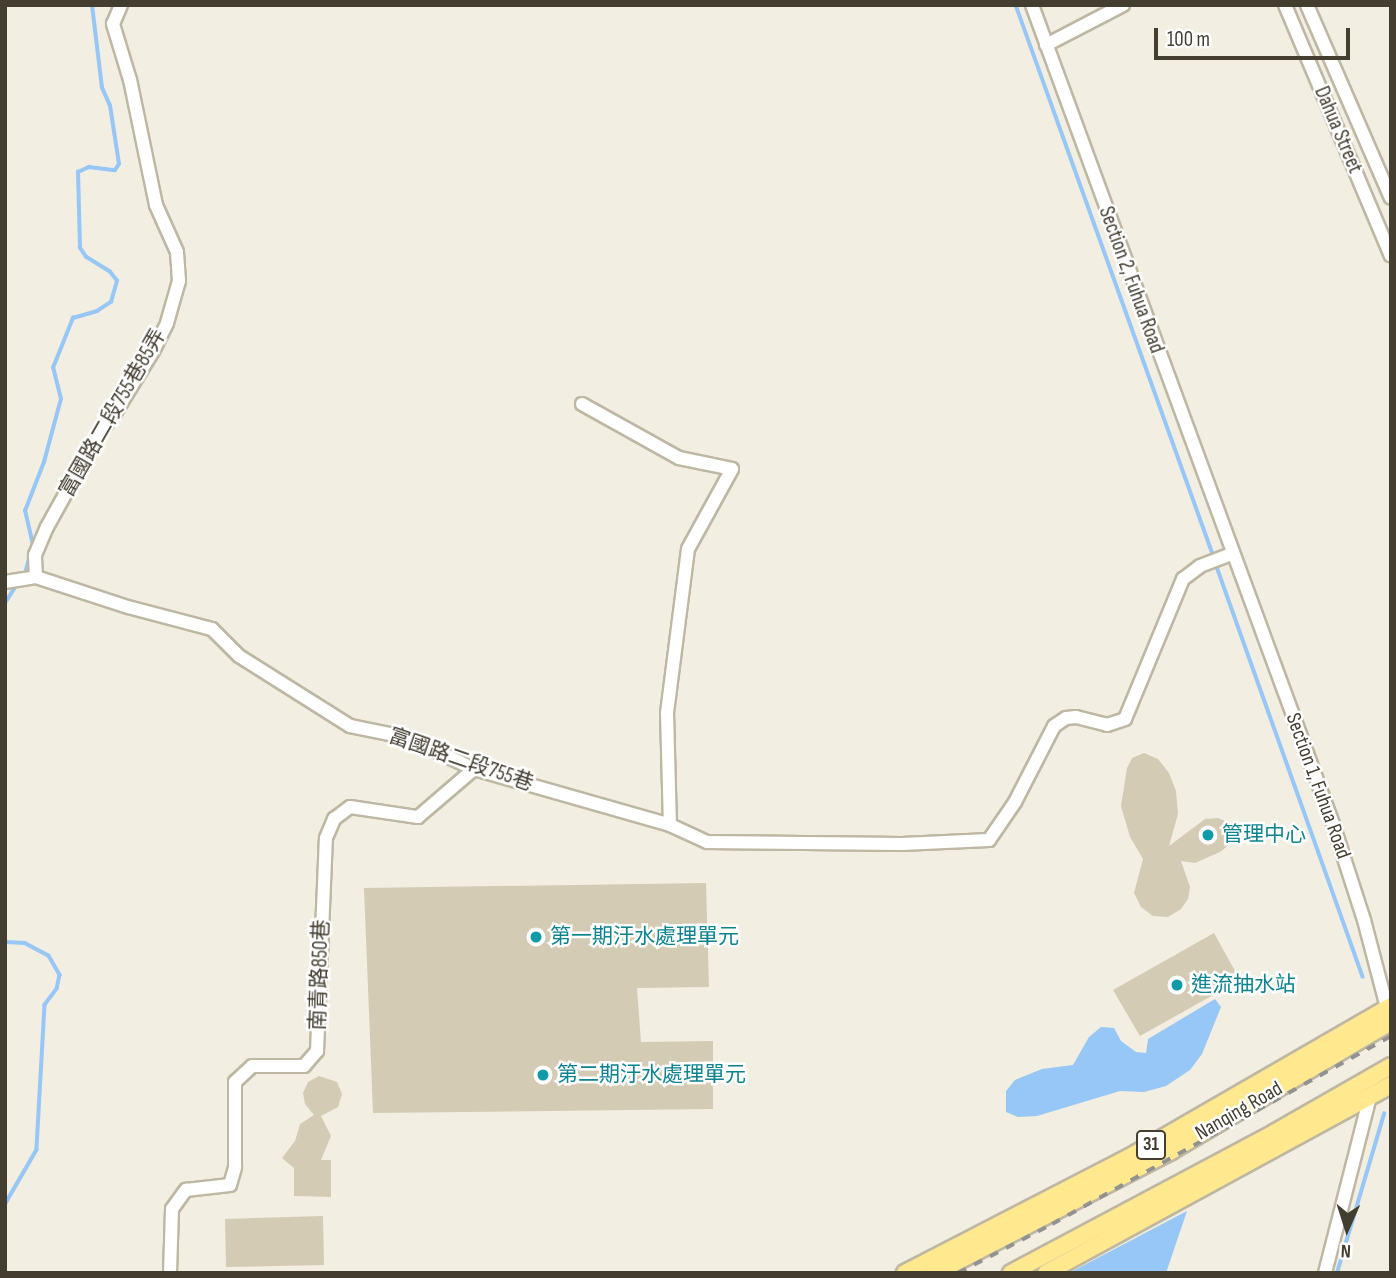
<!DOCTYPE html>
<html>
<head>
<meta charset="utf-8">
<style>
  body { margin:0 }
  #map { position:relative; width:1396px; height:1278px; overflow:hidden; background:#f2eee1; font-family:"Sofia Sans Condensed","Noto Sans TC",sans-serif }
  div>[style] { position:absolute }
  .water>* { inset:0; background:#96c7f6 }
  .stream>* { height:3.5px; margin:-1.75px; padding:0 1.75px; transform-origin:1.75px; border-radius:1.75px; background:#96c7f6 }
  .building>* { inset:0; background:#d4cbb5 }
  .roads { filter:drop-shadow(2px 0 #beb7a3) drop-shadow(-2px 0 #beb7a3) drop-shadow(0 2px #beb7a3) drop-shadow(0 -2px #beb7a3) }
  .minor>* { height:12px; margin:-6px; padding:0 6px; transform-origin:6px; border-radius:6px; background:#fff }
  .major>* { height:16px; margin:-8px; padding:0 8px; transform-origin:8px; border-radius:8px; background:#ffe88d }
  .rail>* { height:3.5px; margin-top:-1.75px; transform-origin:0; background:repeating-linear-gradient(90deg,#929292 0 9px,transparent 0 18px) }
  .dots>* { width:19px; height:19px; translate:-50% -50%; box-sizing:border-box; border:4px solid #fff; border-radius:50% }
  span { translate:-50% -50%; white-space:nowrap; text-align:center; line-height:1.15; -webkit-text-stroke:5px #fff; paint-order:stroke }
  .shield-label span { padding:2px 5px; background:#fff; border:2px solid; border-radius:5px; -webkit-text-stroke-width:0 }
  .shield-label { font-size:19px; color:#443e31; font-weight:700 }
  .street-label { font-size:21px; color:#443e31 }
  .culture-label { font-size:21px; color:#0d838f }
  .left { translate:0 -50%; text-align:left }
  .frame { position:absolute; inset:0; border:7px solid #443e31; pointer-events:none }
  .north { position:absolute; left:1312px; top:1194px; width:70px; height:70px; -webkit-text-stroke:5px #fff; paint-order:stroke; rotate:183deg; font-size:19px; font-weight:700; line-height:28px; text-align:center; color:#443e31 }
  .north::after { content:''; display:block; margin:auto; width:24px; height:32px; background:#443e31; clip-path:polygon(50% 0,100% 100%,50% 72%,0 100%) }
  .scale { position:absolute; left:1154px; top:28px; width:196px; height:32px; box-sizing:border-box; border:4px solid #443e31; border-top:0; padding-left:9px; font-size:21px; line-height:24px; white-space:nowrap; color:#443e31; -webkit-text-stroke:5px #fff; paint-order:stroke }
</style>
</head>
<body>
<div id="map">
  <div class="water">
    <div style="clip-path:polygon(1215px 999px,1221px 1007px,1202px 1054px,1190px 1070px,1166px 1086px,1144px 1092px,1120px 1091px,1037px 1116px,1018px 1117px,1006px 1112px,1006px 1091px,1015px 1080px,1042px 1069px,1073px 1065px,1089px 1037px,1101px 1027px,1114px 1028px,1121px 1041px,1136px 1052px,1146px 1053px,1148px 1039px)"></div>
    <div style="clip-path:polygon(1187px 1211px,1166px 1273px,1069px 1273px)"></div>
  </div>
  <div class="stream">
    <div style="left:1016px;top:5px;width:586px;rotate:70.27deg"></div>
    <div style="left:33px;top:545px;width:35px;rotate:-103deg"></div>
    <div style="left:25px;top:511px;width:53px;rotate:-68.8deg"></div>
    <div style="left:44px;top:462px;width:65px;rotate:-74.9deg"></div>
    <div style="left:61px;top:399px;width:32px;rotate:-104deg"></div>
    <div style="left:53px;top:368px;width:54px;rotate:-68.2deg"></div>
    <div style="left:73px;top:318px;width:25px;rotate:-16deg"></div>
    <div style="left:97px;top:311px;width:17px;rotate:-33deg"></div>
    <div style="left:111px;top:302px;width:22px;rotate:-74deg"></div>
    <div style="left:117px;top:281px;width:11px;rotate:-128deg"></div>
    <div style="left:110px;top:272px;width:28px;rotate:-148deg"></div>
    <div style="left:86px;top:257px;width:11px;rotate:-124deg"></div>
    <div style="left:80px;top:248px;width:76px;rotate:-91.5deg"></div>
    <div style="left:78px;top:172px;width:12px;rotate:-24deg"></div>
    <div style="left:89px;top:167px;width:26px;rotate:7deg"></div>
    <div style="left:115px;top:170px;width:7px;rotate:-56deg"></div>
    <div style="left:119px;top:164px;width:59px;rotate:-98.8deg"></div>
    <div style="left:110px;top:106px;width:20px;rotate:-114deg"></div>
    <div style="left:102px;top:88px;width:84px;rotate:-96.9deg"></div>
    <div style="left:1216px;top:564px;width:438px;rotate:70.4deg"></div>
    <div style="left:26px;top:570px;width:16px;rotate:-75deg"></div>
    <div style="left:5px;top:603px;width:17px;rotate:-57deg"></div>
    <div style="left:5px;top:942px;width:20px;rotate:3deg"></div>
    <div style="left:25px;top:943px;width:27px;rotate:28deg"></div>
    <div style="left:49px;top:956px;width:22px;rotate:60deg"></div>
    <div style="left:60px;top:975px;width:14px;rotate:102deg"></div>
    <div style="left:57px;top:989px;width:20px;rotate:127deg"></div>
    <div style="left:45px;top:1005px;width:145px;rotate:93.2deg"></div>
    <div style="left:37px;top:1150px;width:64px;rotate:120.2deg"></div>
    <div style="left:1337px;top:1273px;width:166px;rotate:-73.5deg"></div>
  </div>
  <div class="building">
    <div style="clip-path:polygon(1144px 753px,1158px 759px,1169px 773px,1176px 791px,1178px 814px,1169px 846px,1205px 819px,1218px 818px,1237px 826px,1230px 844px,1220px 852px,1195px 863px,1181px 861px,1190px 887px,1188px 899px,1181px 909px,1168px 917px,1153px 916px,1141px 907px,1134px 893px,1143px 859px,1130px 837px,1121px 806px,1127px 768px,1132px 758px)"></div>
    <div style="clip-path:polygon(706px 883px,709px 987px,637px 988px,641px 1042px,713px 1041px,713px 1109px,373px 1113px,364px 888px)"></div>
    <div style="clip-path:polygon(1214px 933px,1240px 980px,1140px 1036px,1113px 990px)"></div>
    <div style="clip-path:polygon(319px 1076px,337px 1082px,342px 1094px,338px 1107px,321px 1116px,331px 1136px,321px 1160px,331px 1160px,331px 1197px,294px 1196px,294px 1168px,282px 1158px,295px 1141px,300px 1124px,314px 1115px,305px 1104px,303px 1093px,308px 1082px)"></div>
    <div style="clip-path:polygon(323px 1216px,324px 1265px,226px 1267px,225px 1219px)"></div>
  </div>
  <div class="roads">
    <div class="minor">
      <div style="left:1032px;top:5px;width:873px;rotate:69.82deg"></div>
      <div style="left:1333px;top:824px;width:101px;rotate:72.1deg"></div>
      <div style="left:1364px;top:920px;width:98px;rotate:75.3deg"></div>
      <div style="left:1285px;top:5px;width:272px;rotate:67.1deg"></div>
      <div style="left:1307px;top:5px;width:210px;rotate:66.5deg"></div>
      <div style="left:1046px;top:45px;width:87px;rotate:-27.5deg"></div>
      <div style="left:582px;top:404px;width:111px;rotate:29.1deg"></div>
      <div style="left:679px;top:458px;width:54px;rotate:11.7deg"></div>
      <div style="left:732px;top:469px;width:91px;rotate:118.8deg"></div>
      <div style="left:688px;top:549px;width:164px;rotate:97.3deg"></div>
      <div style="left:667px;top:712px;width:113px;rotate:88.5deg"></div>
      <div style="left:36px;top:577px;width:22px;rotate:-93deg"></div>
      <div style="left:35px;top:555px;width:30px;rotate:-67deg"></div>
      <div style="left:47px;top:527px;width:105px;rotate:-61deg"></div>
      <div style="left:98px;top:435px;width:24px;rotate:-52deg"></div>
      <div style="left:113px;top:416px;width:76px;rotate:-58.4deg"></div>
      <div style="left:153px;top:351px;width:31px;rotate:-63deg"></div>
      <div style="left:167px;top:323px;width:44px;rotate:-74.1deg"></div>
      <div style="left:179px;top:281px;width:29px;rotate:-94deg"></div>
      <div style="left:177px;top:252px;width:51px;rotate:-114.1deg"></div>
      <div style="left:156px;top:205px;width:128px;rotate:-101.7deg"></div>
      <div style="left:130px;top:80px;width:59px;rotate:-106.9deg"></div>
      <div style="left:113px;top:24px;width:21px;rotate:-67deg"></div>
      <div style="left:5px;top:582px;width:31px;rotate:-9deg"></div>
      <div style="left:36px;top:577px;width:97px;rotate:18.1deg"></div>
      <div style="left:128px;top:607px;width:87px;rotate:14.7deg"></div>
      <div style="left:212px;top:629px;width:38px;rotate:45deg"></div>
      <div style="left:239px;top:656px;width:131px;rotate:32.2deg"></div>
      <div style="left:350px;top:726px;width:60px;rotate:11.5deg"></div>
      <div style="left:409px;top:738px;width:72px;rotate:25.5deg"></div>
      <div style="left:474px;top:769px;width:204px;rotate:15.9deg"></div>
      <div style="left:670px;top:825px;width:41px;rotate:24.7deg"></div>
      <div style="left:707px;top:842px;width:195px;rotate:0.6deg"></div>
      <div style="left:902px;top:844px;width:87px;rotate:-2.6deg"></div>
      <div style="left:989px;top:840px;width:46px;rotate:-55.6deg"></div>
      <div style="left:1015px;top:802px;width:85px;rotate:-62.8deg"></div>
      <div style="left:1054px;top:726px;width:14px;rotate:-34deg"></div>
      <div style="left:1066px;top:718px;width:10px;rotate:-6deg"></div>
      <div style="left:1076px;top:717px;width:32px;rotate:14deg"></div>
      <div style="left:1107px;top:725px;width:19px;rotate:-18deg"></div>
      <div style="left:1125px;top:719px;width:152px;rotate:-67.5deg"></div>
      <div style="left:1183px;top:579px;width:21px;rotate:-37deg"></div>
      <div style="left:1200px;top:566px;width:34px;rotate:-21deg"></div>
      <div style="left:170px;top:1273px;width:64px;rotate:-88.2deg"></div>
      <div style="left:172px;top:1209px;width:24px;rotate:-54deg"></div>
      <div style="left:186px;top:1190px;width:44px;rotate:-6.5deg"></div>
      <div style="left:230px;top:1185px;width:19px;rotate:-74deg"></div>
      <div style="left:235px;top:1167px;width:85px;rotate:-90deg"></div>
      <div style="left:235px;top:1082px;width:23px;rotate:-43deg"></div>
      <div style="left:252px;top:1066px;width:52px"></div>
      <div style="left:304px;top:1066px;width:20px;rotate:-49deg"></div>
      <div style="left:317px;top:1051px;width:213px;rotate:-87.6deg"></div>
      <div style="left:326px;top:838px;width:21px;rotate:-67deg"></div>
      <div style="left:334px;top:819px;width:20px;rotate:-37deg"></div>
      <div style="left:350px;top:807px;width:69px;rotate:8.4deg"></div>
      <div style="left:418px;top:817px;width:74px;rotate:-40.6deg"></div>
      <div style="left:1325px;top:1273px;width:182px;rotate:-75.7deg"></div>
    </div>
    <div class="major">
      <div style="left:905px;top:1273px;width:251px;rotate:-27.3deg"></div>
      <div style="left:1128px;top:1158px;width:304px;rotate:-30deg"></div>
      <div style="left:935px;top:1273px;width:266px;rotate:-27.3deg"></div>
      <div style="left:1171px;top:1151px;width:255px;rotate:-30.4deg"></div>
      <div style="left:1011px;top:1273px;width:298px;rotate:-28deg"></div>
      <div style="left:1274px;top:1133px;width:135px;rotate:-29.8deg"></div>
      <div style="left:1046px;top:1273px;width:393px;rotate:-28.6deg"></div>
    </div>
  </div>
  <div class="rail">
    <div style="left:958px;top:1273px;width:106px;rotate:-27.5deg"></div>
    <div style="left:1052px;top:1224px;width:388px;rotate:-29deg"></div>
  </div>
  <div class="dots">
    <div style="left:1208px;top:835px;background:#0f9aa8"></div>
    <div style="left:536px;top:937px;background:#0f9aa8"></div>
    <div style="left:1177px;top:985px;background:#0f9aa8"></div>
    <div style="left:543px;top:1075px;background:#0f9aa8"></div>
  </div>
  <div class="shield-label">
    <span style="left:1151px;top:1145px">31</span>
  </div>
  <div class="street-label">
    <span style="left:1338px;top:130px;rotate:67deg">Dahua Street</span>
    <span style="left:1131px;top:280px;rotate:70deg">Section 2, Fuhua Road</span>
    <span style="left:113px;top:413px;rotate:-60deg">富國路二段755巷85弄</span>
    <span style="left:461px;top:760px;rotate:19deg">富國路二段755巷</span>
    <span style="left:1318px;top:786px;rotate:70deg">Section 1, Fuhua Road</span>
    <span style="left:320px;top:975px;rotate:-88deg">南青路850巷</span>
    <span style="left:1239px;top:1111px;rotate:-30deg">Nanqing Road</span>
  </div>
  <div class="culture-label">
    <span class="left" style="left:1222px;top:835px">管理中心</span>
    <span class="left" style="left:550px;top:937px">第一期汙水處理單元</span>
    <span class="left" style="left:1191px;top:985px">進流抽水站</span>
    <span class="left" style="left:557px;top:1075px">第二期汙水處理單元</span>
  </div>
  <div class="frame"></div>
  <div class="north">N</div>
  <div class="scale">100 m</div>
</div>
</body>
</html>
